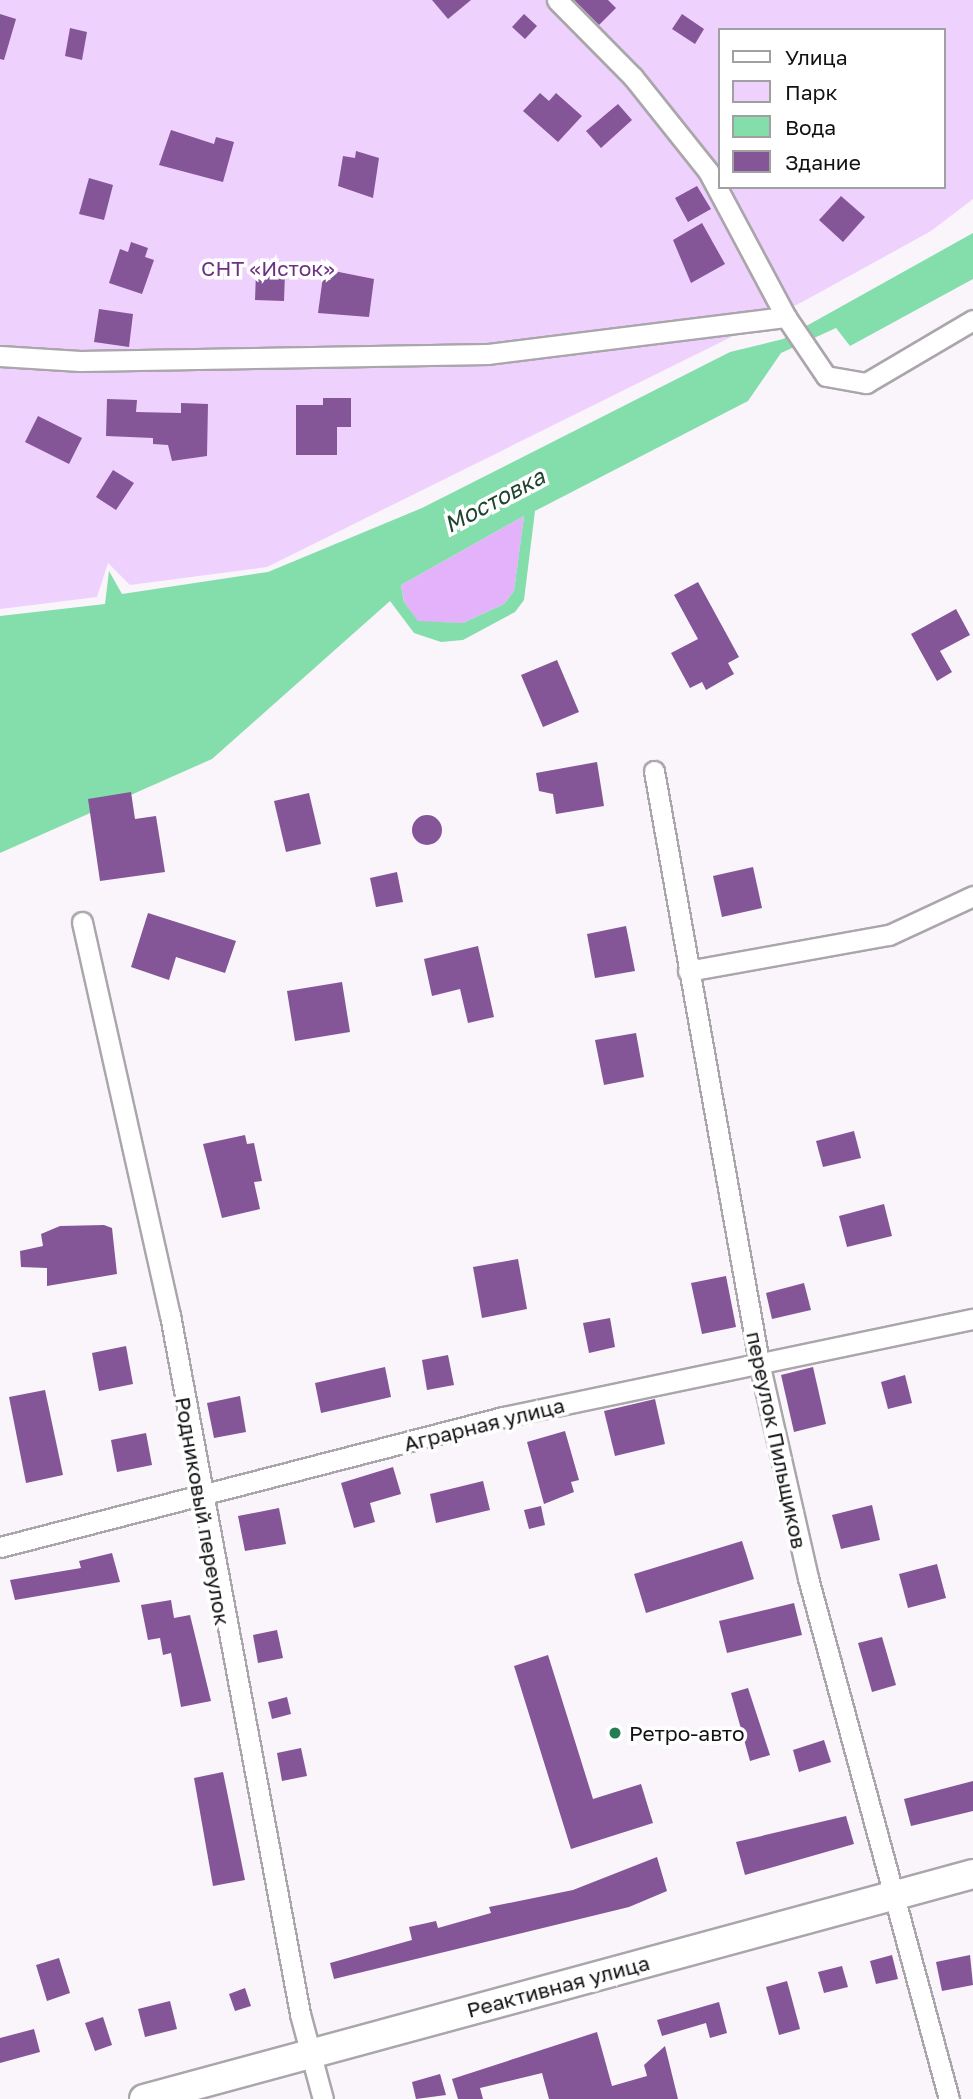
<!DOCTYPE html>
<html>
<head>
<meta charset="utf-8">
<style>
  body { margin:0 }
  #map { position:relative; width:973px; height:2099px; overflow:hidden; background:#f9f5fb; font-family:"Golos Text",sans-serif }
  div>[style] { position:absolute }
  .green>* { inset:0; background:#efd1fd }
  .forest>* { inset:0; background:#e4b2fa }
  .water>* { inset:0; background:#84deac }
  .building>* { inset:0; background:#845597 }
  .round { border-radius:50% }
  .roads { filter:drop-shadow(2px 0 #aaa6ac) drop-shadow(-2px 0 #aaa6ac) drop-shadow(0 2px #aaa6ac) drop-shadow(0 -2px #aaa6ac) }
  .street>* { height:19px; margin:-9.5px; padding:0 9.5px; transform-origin:9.5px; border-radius:9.5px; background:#fff }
  .secondary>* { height:28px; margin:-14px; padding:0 14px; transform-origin:14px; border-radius:14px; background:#fff }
  .dots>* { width:19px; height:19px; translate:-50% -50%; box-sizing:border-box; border:4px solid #fff; border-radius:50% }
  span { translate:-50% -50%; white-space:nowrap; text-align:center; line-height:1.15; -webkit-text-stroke:7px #fff; paint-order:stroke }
  .park-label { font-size:21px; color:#6d3184 }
  .street-label { font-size:21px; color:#121113 }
  .poi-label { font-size:21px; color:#121113 }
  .left { translate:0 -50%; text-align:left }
  .water-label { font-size:23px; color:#1f4531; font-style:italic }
  .legend { position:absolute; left:718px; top:28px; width:228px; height:161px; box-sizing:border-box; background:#fff; border:2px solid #a0a0a1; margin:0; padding:9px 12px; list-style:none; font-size:21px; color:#121113 }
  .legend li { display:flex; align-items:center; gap:14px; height:35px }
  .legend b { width:35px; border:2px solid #a0a0a1 }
</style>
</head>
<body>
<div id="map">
  <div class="green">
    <div style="clip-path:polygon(evenodd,0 0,973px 0,973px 199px,931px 231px,804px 301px,267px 567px,130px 585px,108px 563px,97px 597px,0 609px,0 0,719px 30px,943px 30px,943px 187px,719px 187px,719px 30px)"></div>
  </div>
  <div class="forest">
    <div style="clip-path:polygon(524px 516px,514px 591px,504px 604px,463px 623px,418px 622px,404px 602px,401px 585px)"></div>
  </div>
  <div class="water">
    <div style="clip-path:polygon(evenodd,973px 233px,973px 279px,850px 346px,836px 328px,781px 353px,748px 401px,535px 511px,524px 600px,515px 612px,463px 640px,441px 642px,414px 633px,390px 601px,212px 759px,0 853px,0 616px,105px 604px,109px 571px,122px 594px,268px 572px,422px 508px,730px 352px,783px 339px,973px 233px,524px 516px,514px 591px,504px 604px,463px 623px,418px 621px,404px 602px,401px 585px,524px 516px)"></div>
  </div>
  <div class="building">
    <div style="clip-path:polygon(432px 0,471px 0,448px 19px)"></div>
    <div style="clip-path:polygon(574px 0,608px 0,616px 8px,599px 25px)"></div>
    <div style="clip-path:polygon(0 14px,16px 19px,4px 60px,0 59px)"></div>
    <div style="clip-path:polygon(524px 14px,537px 26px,525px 39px,512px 27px)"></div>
    <div style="clip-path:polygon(682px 14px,704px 29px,695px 44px,672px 29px)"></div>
    <div style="clip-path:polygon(70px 28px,87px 32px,82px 60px,65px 56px)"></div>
    <div style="clip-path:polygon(540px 93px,549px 101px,556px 93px,582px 116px,558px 142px,523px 111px)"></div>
    <div style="clip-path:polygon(618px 104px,632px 120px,601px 148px,586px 131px)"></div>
    <div style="clip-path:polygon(171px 130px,214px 144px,216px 137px,234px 142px,223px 182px,159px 165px)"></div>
    <div style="clip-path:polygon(356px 151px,379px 158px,373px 198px,338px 186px,343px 156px,355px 158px)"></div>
    <div style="clip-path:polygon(89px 178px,113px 185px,104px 220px,79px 214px)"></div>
    <div style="clip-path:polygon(697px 186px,711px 209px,688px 222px,675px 198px)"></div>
    <div style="clip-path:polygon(841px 196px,865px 217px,843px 242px,819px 220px)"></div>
    <div style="clip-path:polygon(702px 223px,725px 264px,691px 283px,673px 240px)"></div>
    <div style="clip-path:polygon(131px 242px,148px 248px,145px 257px,154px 260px,142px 294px,109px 283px,120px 249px,128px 252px)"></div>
    <div style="clip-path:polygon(324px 269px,374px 279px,369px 317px,318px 313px)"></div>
    <div style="clip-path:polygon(256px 272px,285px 273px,284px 301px,255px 300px)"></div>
    <div style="clip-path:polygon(99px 309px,133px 314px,129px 347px,94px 342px)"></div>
    <div style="clip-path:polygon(323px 398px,351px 398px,351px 427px,337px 427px,337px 455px,296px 455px,296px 405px,323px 405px)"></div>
    <div style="clip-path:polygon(107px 399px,137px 400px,136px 412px,181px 413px,181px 403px,208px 404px,207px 456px,172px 461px,168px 445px,153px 444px,153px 438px,106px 436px)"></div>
    <div style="clip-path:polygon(38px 416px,82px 438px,69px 464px,25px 442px)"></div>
    <div style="clip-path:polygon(113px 470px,134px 483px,116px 510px,96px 497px)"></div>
    <div style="clip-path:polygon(698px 582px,739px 657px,728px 663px,734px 674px,706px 690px,702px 682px,690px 688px,671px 653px,698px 639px,674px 595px)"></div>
    <div style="clip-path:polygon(956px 609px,970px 635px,940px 651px,952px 672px,937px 681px,911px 634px)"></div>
    <div style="clip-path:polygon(557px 660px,579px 712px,543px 727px,521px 675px)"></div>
    <div style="clip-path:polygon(597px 762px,604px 806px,556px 814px,553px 794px,539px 791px,536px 773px)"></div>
    <div style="clip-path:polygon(131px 792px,135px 819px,156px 816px,165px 872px,100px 881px,88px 799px)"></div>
    <div style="clip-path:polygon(309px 793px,321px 844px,286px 852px,274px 801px)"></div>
    <div class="round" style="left:412px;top:815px;width:30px;height:30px"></div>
    <div style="clip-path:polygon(753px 867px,762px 908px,722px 917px,713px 876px)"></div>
    <div style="clip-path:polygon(397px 872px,403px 902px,376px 907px,370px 878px)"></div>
    <div style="clip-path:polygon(148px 913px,236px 941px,225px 973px,176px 957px,169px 980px,131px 967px)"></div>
    <div style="clip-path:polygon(626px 926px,635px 971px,595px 978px,587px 934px)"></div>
    <div style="clip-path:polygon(478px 946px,494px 1017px,468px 1023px,460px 989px,432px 996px,424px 959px)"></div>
    <div style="clip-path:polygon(342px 982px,350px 1032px,295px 1041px,287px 991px)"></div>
    <div style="clip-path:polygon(636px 1033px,644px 1077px,604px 1085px,595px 1040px)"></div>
    <div style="clip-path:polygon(854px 1131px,861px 1158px,823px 1167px,816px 1141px)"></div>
    <div style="clip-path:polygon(245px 1135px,247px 1144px,254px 1143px,262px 1181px,254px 1182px,260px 1209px,222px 1218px,203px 1144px)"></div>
    <div style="clip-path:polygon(884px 1204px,892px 1236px,847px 1247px,839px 1216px)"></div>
    <div style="clip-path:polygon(104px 1225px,112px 1228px,117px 1274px,47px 1286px,47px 1268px,21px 1267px,20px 1251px,43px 1246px,41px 1234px,60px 1226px)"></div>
    <div style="clip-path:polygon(518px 1259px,527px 1309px,482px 1318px,473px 1267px)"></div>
    <div style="clip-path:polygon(726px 1276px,736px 1327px,702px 1334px,691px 1283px)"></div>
    <div style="clip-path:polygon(804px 1283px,811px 1310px,772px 1319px,766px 1293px)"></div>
    <div style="clip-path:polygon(610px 1318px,615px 1347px,589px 1353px,583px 1323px)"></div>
    <div style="clip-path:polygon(126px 1346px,133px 1384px,99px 1391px,92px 1353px)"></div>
    <div style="clip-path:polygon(448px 1355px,454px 1385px,427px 1390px,422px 1360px)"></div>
    <div style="clip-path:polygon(385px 1367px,391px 1397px,321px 1413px,315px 1383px)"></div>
    <div style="clip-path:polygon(813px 1367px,826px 1424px,794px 1432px,781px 1375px)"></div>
    <div style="clip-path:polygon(905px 1375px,912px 1403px,888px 1409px,881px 1382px)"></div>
    <div style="clip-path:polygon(45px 1390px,63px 1475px,26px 1483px,9px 1397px)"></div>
    <div style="clip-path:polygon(240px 1396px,246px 1432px,214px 1438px,207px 1403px)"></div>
    <div style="clip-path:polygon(655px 1399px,665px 1444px,615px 1456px,604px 1411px)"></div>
    <div style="clip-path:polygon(565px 1431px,579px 1480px,571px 1482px,574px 1492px,544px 1504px,527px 1442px)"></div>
    <div style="clip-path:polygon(146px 1433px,152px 1465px,117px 1472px,111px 1440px)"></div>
    <div style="clip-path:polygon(393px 1467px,401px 1494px,370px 1503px,375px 1522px,354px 1528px,341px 1483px)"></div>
    <div style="clip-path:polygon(483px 1481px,490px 1510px,436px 1523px,430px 1494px)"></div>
    <div style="clip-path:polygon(872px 1505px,880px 1540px,841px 1549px,832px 1515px)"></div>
    <div style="clip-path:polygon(541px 1506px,545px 1525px,529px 1529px,524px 1510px)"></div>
    <div style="clip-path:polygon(279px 1508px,286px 1544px,245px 1551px,238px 1516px)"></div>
    <div style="clip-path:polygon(742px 1541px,754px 1579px,646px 1613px,634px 1574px)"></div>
    <div style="clip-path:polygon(112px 1553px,120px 1582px,15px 1600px,10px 1580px,81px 1568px,79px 1561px)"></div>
    <div style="clip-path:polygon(937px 1564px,946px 1598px,908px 1608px,899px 1574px)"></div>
    <div style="clip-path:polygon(171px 1600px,174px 1618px,190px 1615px,211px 1701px,181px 1707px,171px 1653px,163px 1655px,160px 1638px,148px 1640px,141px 1605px)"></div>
    <div style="clip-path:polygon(794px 1603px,802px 1635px,727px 1653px,719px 1621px)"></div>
    <div style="clip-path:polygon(277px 1630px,283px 1658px,258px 1663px,253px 1635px)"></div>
    <div style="clip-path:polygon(882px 1637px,896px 1685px,872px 1692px,858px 1643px)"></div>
    <div style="clip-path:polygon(548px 1655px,593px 1799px,641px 1784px,653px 1823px,571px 1849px,514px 1666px)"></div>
    <div style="clip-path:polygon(748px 1688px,770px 1755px,750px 1761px,731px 1693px)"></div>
    <div style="clip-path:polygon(287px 1697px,291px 1714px,272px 1719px,268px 1702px)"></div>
    <div style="clip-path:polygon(824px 1740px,831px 1762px,799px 1772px,793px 1750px)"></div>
    <div style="clip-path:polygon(301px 1748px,307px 1776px,282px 1781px,277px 1753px)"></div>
    <div style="clip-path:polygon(223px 1772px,245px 1880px,213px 1886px,194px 1778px)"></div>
    <div style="clip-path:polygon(973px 1781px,973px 1811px,911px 1826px,904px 1799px)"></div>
    <div style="clip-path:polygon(846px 1816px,854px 1844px,745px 1875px,736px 1842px)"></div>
    <div style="clip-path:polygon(657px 1857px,667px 1891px,629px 1907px,334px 1979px,330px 1963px,412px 1940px,409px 1927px,436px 1921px,438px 1928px,491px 1913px,489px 1907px,573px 1890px)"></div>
    <div style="clip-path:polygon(892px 1955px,898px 1979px,876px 1984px,870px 1961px)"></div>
    <div style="clip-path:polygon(970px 1955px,973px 1985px,942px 1991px,936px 1962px)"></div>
    <div style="clip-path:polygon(59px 1958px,70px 1993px,47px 2001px,36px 1965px)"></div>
    <div style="clip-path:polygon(842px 1966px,848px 1987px,824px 1993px,818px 1972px)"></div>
    <div style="clip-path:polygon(787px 1981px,800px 2029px,779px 2035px,766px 1987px)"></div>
    <div style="clip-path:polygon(245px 1988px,251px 2006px,235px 2011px,229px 1994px)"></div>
    <div style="clip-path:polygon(170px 2001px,177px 2029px,145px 2037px,138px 2009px)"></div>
    <div style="clip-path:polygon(719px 2002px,727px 2033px,710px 2038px,706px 2023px,662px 2036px,657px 2020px)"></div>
    <div style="clip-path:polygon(103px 2017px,112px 2045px,95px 2051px,85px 2023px)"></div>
    <div style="clip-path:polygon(34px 2029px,40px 2052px,0 2063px,0 2038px)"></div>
    <div style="clip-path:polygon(597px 2032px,612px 2086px,647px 2076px,644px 2065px,665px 2046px,678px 2099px,549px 2099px,542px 2073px,480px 2088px,483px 2099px,458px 2099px,452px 2079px)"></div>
    <div style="clip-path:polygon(440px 2074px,446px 2095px,416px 2099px,412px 2082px)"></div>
  </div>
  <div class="roads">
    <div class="street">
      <div style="left:557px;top:0;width:108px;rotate:45.4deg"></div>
      <div style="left:633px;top:77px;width:120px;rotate:51.4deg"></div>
      <div style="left:708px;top:171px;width:166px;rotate:61.9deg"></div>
      <div style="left:786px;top:317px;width:71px;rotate:55.9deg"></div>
      <div style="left:826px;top:376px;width:41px;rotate:9.9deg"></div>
      <div style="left:866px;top:383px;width:124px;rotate:-30.5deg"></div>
      <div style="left:0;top:356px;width:80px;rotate:3.6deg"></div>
      <div style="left:80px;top:361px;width:408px;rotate:-1deg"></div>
      <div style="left:488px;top:354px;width:300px;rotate:-7.1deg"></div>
      <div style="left:654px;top:771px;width:600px;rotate:79.93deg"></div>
      <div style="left:759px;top:1362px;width:221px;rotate:77.2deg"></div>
      <div style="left:808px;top:1578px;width:540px;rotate:74.86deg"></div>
      <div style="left:82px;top:922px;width:403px;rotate:77.4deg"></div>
      <div style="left:170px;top:1315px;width:711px;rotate:79.46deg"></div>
      <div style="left:300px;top:2014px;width:88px;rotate:74.9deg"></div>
      <div style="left:688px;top:971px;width:204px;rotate:-10.2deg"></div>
      <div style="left:889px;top:935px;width:93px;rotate:-24.9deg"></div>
      <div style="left:0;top:1547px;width:520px;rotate:-14.49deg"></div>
      <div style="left:503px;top:1417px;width:480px;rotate:-11.8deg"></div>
    </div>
    <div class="secondary">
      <div style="left:144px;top:2099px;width:859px;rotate:-15.18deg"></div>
    </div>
  </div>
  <div class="dots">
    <div style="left:615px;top:1733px;background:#227d52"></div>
  </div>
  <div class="park-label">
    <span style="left:268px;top:268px">СНТ «Исток»</span>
  </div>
  <div class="street-label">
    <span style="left:484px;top:1424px;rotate:-14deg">Аграрная улица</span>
    <span style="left:777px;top:1440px;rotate:78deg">переулок Пильщиков</span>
    <span style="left:203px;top:1511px;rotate:80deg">Родниковый переулок</span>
    <span style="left:558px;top:1986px;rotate:-15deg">Реактивная улица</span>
  </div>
  <div class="poi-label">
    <span class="left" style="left:629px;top:1733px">Ретро-авто</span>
  </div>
  <div class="water-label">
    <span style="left:494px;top:500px;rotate:-28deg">Мостовка</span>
  </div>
  <ul class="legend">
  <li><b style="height:9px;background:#fff"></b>Улица</li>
  <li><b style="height:19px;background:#efd1fd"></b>Парк</li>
  <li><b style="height:19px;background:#84deac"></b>Вода</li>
  <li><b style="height:19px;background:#845597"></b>Здание</li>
  </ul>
</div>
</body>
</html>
